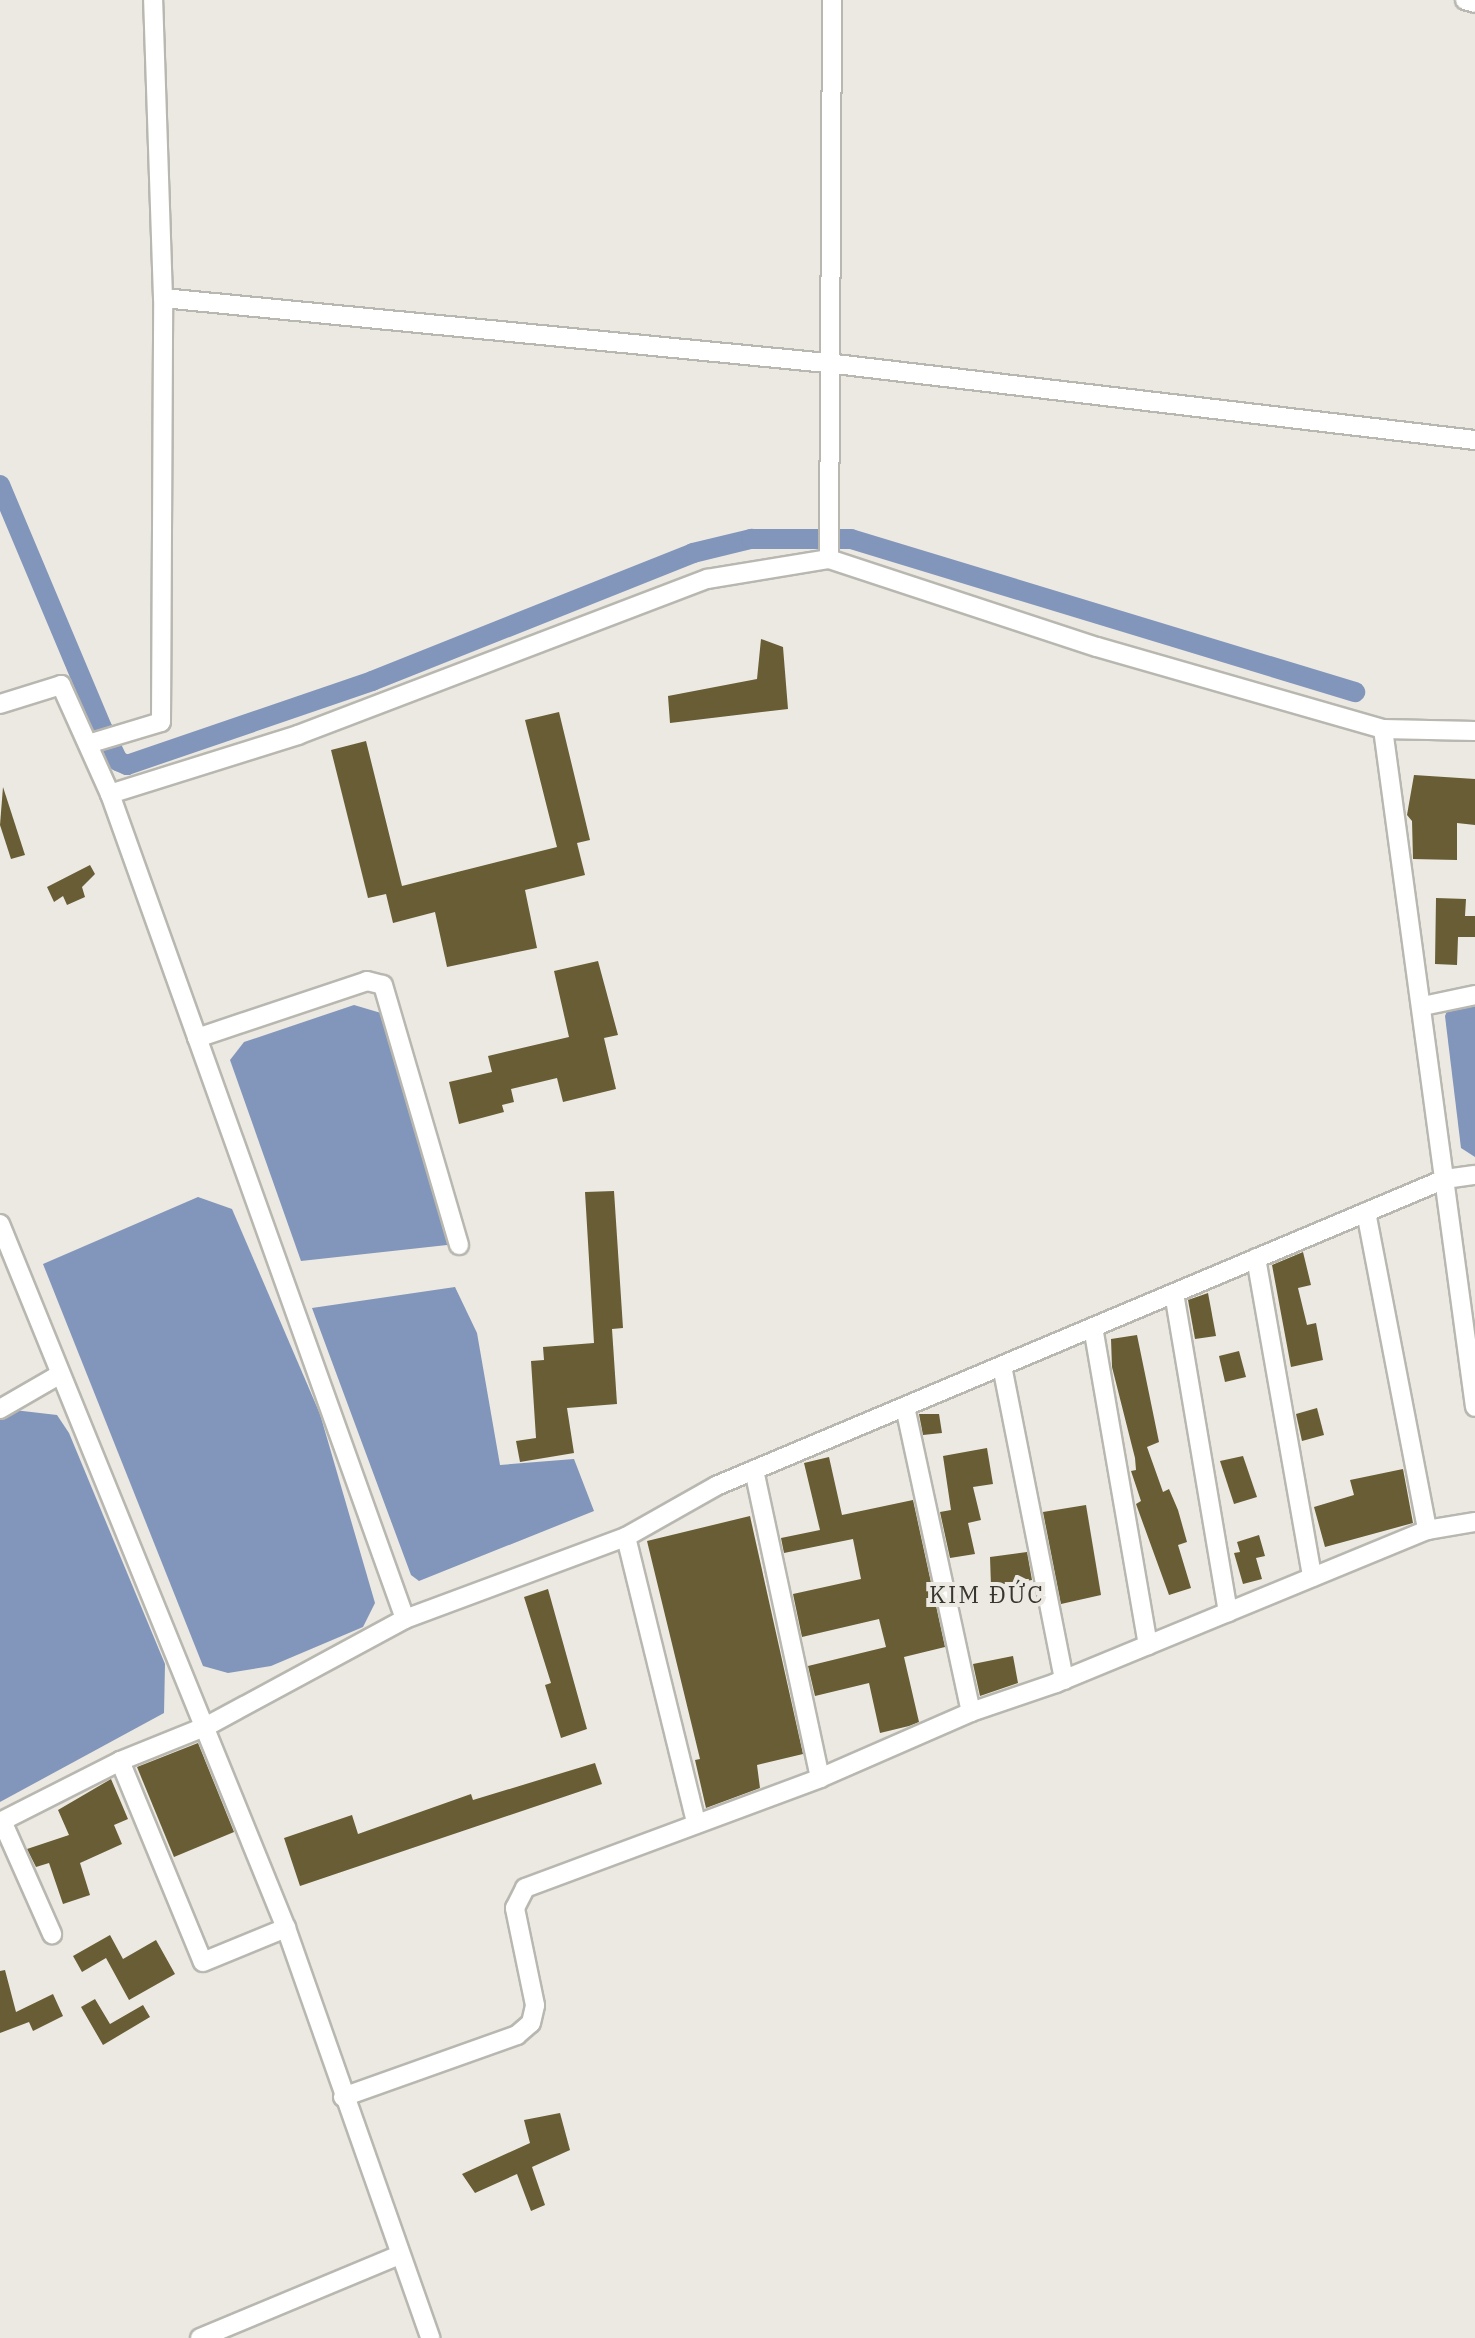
<!DOCTYPE html>
<html>
<head>
<meta charset="utf-8">
<style>
  body { margin:0 }
  #map { position:relative; width:1475px; height:2338px; overflow:hidden; background:#ebe9e2; font-family:"IBM Plex Serif",serif }
  div>[style] { position:absolute }
  .water>* { inset:0; background:#8295ba }
  .canal>* { height:20px; margin:-10px; padding:0 10px; transform-origin:10px; border-radius:10px; background:#8295ba }
  .building>* { inset:0; background:#685d34 }
  .roads { filter:drop-shadow(2px 0 #b8b7b0) drop-shadow(-2px 0 #b8b7b0) drop-shadow(0 2px #b8b7b0) drop-shadow(0 -2px #b8b7b0) }
  .minor>* { height:18px; margin:-9px; padding:0 9px; transform-origin:9px; border-radius:9px; background:#fff }
  span { translate:-50% -50%; white-space:nowrap; text-align:center; line-height:1.15; -webkit-text-stroke:8px #ebe9e2; paint-order:stroke }
  .quarter-label { font-size:24px; color:#373630; letter-spacing:2px }
</style>
</head>
<body>
<div id="map">
  <div class="water">
    <div style="clip-path:polygon(1475px 1002px,1475px 1157px,1461px 1148px,1445px 1016px,1449px 1006px)"></div>
    <div style="clip-path:polygon(354px 1005px,381px 1013px,448px 1226px,447px 1245px,301px 1261px,230px 1060px,244px 1042px)"></div>
    <div style="clip-path:polygon(198px 1197px,232px 1209px,320px 1414px,375px 1603px,363px 1627px,271px 1666px,228px 1673px,203px 1666px,43px 1264px)"></div>
    <div style="clip-path:polygon(455px 1287px,477px 1333px,500px 1465px,574px 1459px,594px 1511px,419px 1581px,411px 1575px,312px 1308px)"></div>
    <div style="clip-path:polygon(14px 1410px,57px 1415px,69px 1433px,165px 1664px,164px 1713px,0 1802px,0 1418px)"></div>
  </div>
  <div class="canal">
    <div style="left:0;top:485px;width:264px;rotate:67.2deg"></div>
    <div style="left:102px;top:728px;width:37px;rotate:64deg"></div>
    <div style="left:118px;top:761px;width:10px;rotate:24deg"></div>
    <div style="left:127px;top:765px;width:259px;rotate:-18.9deg"></div>
    <div style="left:372px;top:681px;width:346px;rotate:-21.7deg"></div>
    <div style="left:693px;top:553px;width:60px;rotate:-13.6deg"></div>
    <div style="left:751px;top:539px;width:100px"></div>
    <div style="left:851px;top:539px;width:527px;rotate:16.89deg"></div>
  </div>
  <div class="building">
    <div style="clip-path:polygon(761px 639px,783px 647px,788px 709px,670px 723px,668px 696px,757px 679px)"></div>
    <div style="clip-path:polygon(559px 712px,590px 840px,577px 843px,585px 875px,525px 890px,537px 948px,447px 967px,435px 912px,393px 923px,386px 894px,368px 898px,331px 750px,366px 741px,402px 886px,557px 847px,525px 720px)"></div>
    <div style="clip-path:polygon(1414px 775px,1475px 779px,1475px 825px,1457px 823px,1457px 860px,1413px 859px,1412px 821px,1407px 815px)"></div>
    <div style="clip-path:polygon(3px 787px,25px 855px,11px 859px,0 825px)"></div>
    <div style="clip-path:polygon(90px 865px,95px 874px,82px 887px,85px 897px,67px 905px,63px 896px,54px 902px,47px 887px)"></div>
    <div style="clip-path:polygon(1436px 898px,1466px 899px,1465px 916px,1475px 916px,1475px 937px,1458px 937px,1457px 965px,1435px 964px)"></div>
    <div style="clip-path:polygon(598px 961px,618px 1035px,604px 1038px,616px 1089px,563px 1102px,557px 1078px,511px 1089px,514px 1102px,502px 1105px,504px 1112px,459px 1124px,449px 1082px,492px 1072px,488px 1056px,569px 1037px,554px 971px)"></div>
    <div style="clip-path:polygon(614px 1191px,623px 1328px,612px 1329px,617px 1404px,567px 1408px,574px 1453px,520px 1462px,516px 1441px,536px 1438px,531px 1361px,544px 1360px,543px 1347px,594px 1343px,585px 1192px)"></div>
    <div style="clip-path:polygon(1303px 1252px,1311px 1285px,1298px 1288px,1307px 1325px,1316px 1323px,1323px 1360px,1291px 1367px,1272px 1265px)"></div>
    <div style="clip-path:polygon(1208px 1293px,1216px 1336px,1195px 1339px,1188px 1300px)"></div>
    <div style="clip-path:polygon(1137px 1335px,1159px 1442px,1147px 1447px,1163px 1492px,1169px 1489px,1178px 1510px,1187px 1542px,1178px 1545px,1191px 1588px,1169px 1595px,1136px 1504px,1141px 1501px,1131px 1471px,1136px 1470px,1135px 1458px,1112px 1367px,1111px 1339px)"></div>
    <div style="clip-path:polygon(1239px 1351px,1246px 1377px,1225px 1382px,1219px 1356px)"></div>
    <div style="clip-path:polygon(1317px 1408px,1324px 1435px,1302px 1441px,1296px 1414px)"></div>
    <div style="clip-path:polygon(919px 1414px,939px 1414px,942px 1433px,923px 1435px)"></div>
    <div style="clip-path:polygon(987px 1448px,993px 1484px,973px 1487px,981px 1520px,968px 1523px,975px 1554px,950px 1558px,940px 1512px,951px 1510px,943px 1456px)"></div>
    <div style="clip-path:polygon(1243px 1456px,1257px 1497px,1234px 1504px,1220px 1461px)"></div>
    <div style="clip-path:polygon(829px 1457px,842px 1515px,913px 1500px,945px 1647px,904px 1657px,919px 1722px,909px 1726px,880px 1733px,869px 1683px,815px 1696px,808px 1666px,886px 1647px,879px 1619px,802px 1637px,793px 1594px,861px 1579px,853px 1539px,784px 1553px,781px 1538px,820px 1530px,804px 1463px)"></div>
    <div style="clip-path:polygon(1403px 1469px,1413px 1523px,1325px 1547px,1314px 1507px,1354px 1495px,1350px 1480px)"></div>
    <div style="clip-path:polygon(1086px 1505px,1101px 1595px,1061px 1604px,1043px 1512px)"></div>
    <div style="clip-path:polygon(750px 1516px,803px 1754px,757px 1765px,760px 1788px,706px 1808px,695px 1760px,700px 1759px,647px 1541px)"></div>
    <div style="clip-path:polygon(1259px 1535px,1265px 1556px,1256px 1558px,1262px 1579px,1243px 1584px,1234px 1553px,1240px 1552px,1237px 1542px)"></div>
    <div style="clip-path:polygon(1027px 1552px,1032px 1580px,991px 1586px,990px 1557px)"></div>
    <div style="clip-path:polygon(548px 1589px,587px 1729px,561px 1738px,545px 1685px,551px 1683px,524px 1597px)"></div>
    <div style="clip-path:polygon(1013px 1656px,1018px 1683px,980px 1696px,973px 1664px)"></div>
    <div style="clip-path:polygon(198px 1743px,234px 1832px,174px 1857px,137px 1767px)"></div>
    <div style="clip-path:polygon(595px 1763px,602px 1784px,300px 1886px,284px 1838px,352px 1815px,358px 1834px,471px 1794px,473px 1800px)"></div>
    <div style="clip-path:polygon(111px 1779px,128px 1819px,114px 1825px,122px 1844px,80px 1863px,90px 1895px,63px 1904px,49px 1863px,36px 1867px,27px 1849px,69px 1835px,58px 1810px)"></div>
    <div style="clip-path:polygon(110px 1935px,123px 1959px,156px 1940px,175px 1974px,129px 2000px,106px 1958px,82px 1972px,73px 1956px)"></div>
    <div style="clip-path:polygon(5px 1970px,16px 2012px,53px 1994px,63px 2016px,33px 2031px,29px 2022px,0 2033px,0 1971px)"></div>
    <div style="clip-path:polygon(95px 1999px,110px 2024px,143px 2005px,150px 2017px,103px 2045px,81px 2007px)"></div>
    <div style="clip-path:polygon(560px 2113px,570px 2150px,532px 2167px,545px 2205px,531px 2211px,517px 2174px,475px 2193px,462px 2174px,530px 2143px,524px 2120px)"></div>
  </div>
  <div class="roads">
    <div class="minor">
      <div style="left:1465px;top:0;width:10px;rotate:17deg"></div>
      <div style="left:163px;top:298px;width:667px;rotate:5.59deg"></div>
      <div style="left:827px;top:363px;width:653px;rotate:6.78deg"></div>
      <div style="left:829px;top:559px;width:559px;rotate:-89.69deg"></div>
      <div style="left:0;top:704px;width:64px;rotate:-17.3deg"></div>
      <div style="left:61px;top:685px;width:120px;rotate:65.8deg"></div>
      <div style="left:110px;top:794px;width:876px;rotate:70.32deg"></div>
      <div style="left:1383px;top:729px;width:684px;rotate:82.27deg"></div>
      <div style="left:88px;top:744px;width:76px;rotate:-16.8deg"></div>
      <div style="left:161px;top:722px;width:424px;rotate:-89.7deg"></div>
      <div style="left:163px;top:298px;width:298px;rotate:-91.9deg"></div>
      <div style="left:110px;top:794px;width:197px;rotate:-17.4deg"></div>
      <div style="left:298px;top:735px;width:438px;rotate:-20.9deg"></div>
      <div style="left:707px;top:579px;width:124px;rotate:-9.3deg"></div>
      <div style="left:829px;top:559px;width:282px;rotate:18.2deg"></div>
      <div style="left:1097px;top:647px;width:298px;rotate:16deg"></div>
      <div style="left:1383px;top:729px;width:92px;rotate:1.2deg"></div>
      <div style="left:1423px;top:1006px;width:53px;rotate:-11.9deg"></div>
      <div style="left:197px;top:1038px;width:179px;rotate:-18.5deg"></div>
      <div style="left:367px;top:981px;width:16px;rotate:14deg"></div>
      <div style="left:383px;top:985px;width:271px;rotate:73.7deg"></div>
      <div style="left:1366px;top:1212px;width:324px;rotate:79.1deg"></div>
      <div style="left:1427px;top:1530px;width:49px;rotate:-9.5deg"></div>
      <div style="left:0;top:1224px;width:760px;rotate:67.89deg"></div>
      <div style="left:286px;top:1928px;width:435px;rotate:70.6deg"></div>
      <div style="left:1256px;top:1258px;width:324px;rotate:80deg"></div>
      <div style="left:1174px;top:1293px;width:324px;rotate:80.4deg"></div>
      <div style="left:1093px;top:1327px;width:323px;rotate:80.2deg"></div>
      <div style="left:1002px;top:1366px;width:320px;rotate:78.8deg"></div>
      <div style="left:905px;top:1407px;width:312px;rotate:77.8deg"></div>
      <div style="left:0;top:1409px;width:68px;rotate:-30deg"></div>
      <div style="left:754px;top:1470px;width:315px;rotate:77.9deg"></div>
      <div style="left:626px;top:1537px;width:293px;rotate:76.2deg"></div>
      <div style="left:120px;top:1761px;width:217px;rotate:67.6deg"></div>
      <div style="left:203px;top:1962px;width:90px;rotate:-22.3deg"></div>
      <div style="left:2px;top:1821px;width:124px;rotate:66.1deg"></div>
      <div style="left:0;top:1822px;width:135px;rotate:-26.9deg"></div>
      <div style="left:120px;top:1761px;width:94px;rotate:-21.9deg"></div>
      <div style="left:207px;top:1726px;width:225px;rotate:-28.4deg"></div>
      <div style="left:405px;top:1619px;width:236px;rotate:-20.4deg"></div>
      <div style="left:626px;top:1537px;width:103px;rotate:-29.5deg"></div>
      <div style="left:716px;top:1486px;width:791px;rotate:-22.84deg"></div>
      <div style="left:1445px;top:1179px;width:30px;rotate:-8deg"></div>
      <div style="left:343px;top:2097px;width:185px;rotate:-19.6deg"></div>
      <div style="left:517px;top:2035px;width:18px;rotate:-41deg"></div>
      <div style="left:531px;top:2023px;width:18px;rotate:-77deg"></div>
      <div style="left:535px;top:2005px;width:99px;rotate:-101.7deg"></div>
      <div style="left:515px;top:1908px;width:22px;rotate:-63deg"></div>
      <div style="left:525px;top:1888px;width:315px;rotate:-20.4deg"></div>
      <div style="left:820px;top:1778px;width:165px;rotate:-23.6deg"></div>
      <div style="left:971px;top:1712px;width:90px;rotate:-18.8deg"></div>
      <div style="left:1056px;top:1683px;width:401px;rotate:-22.4deg"></div>
      <div style="left:200px;top:2338px;width:216px;rotate:-22.6deg"></div>
    </div>
  </div>
  <div class="quarter-label">
    <span style="left:987px;top:1595px">KIM ĐỨC</span>
  </div>
</div>
</body>
</html>
